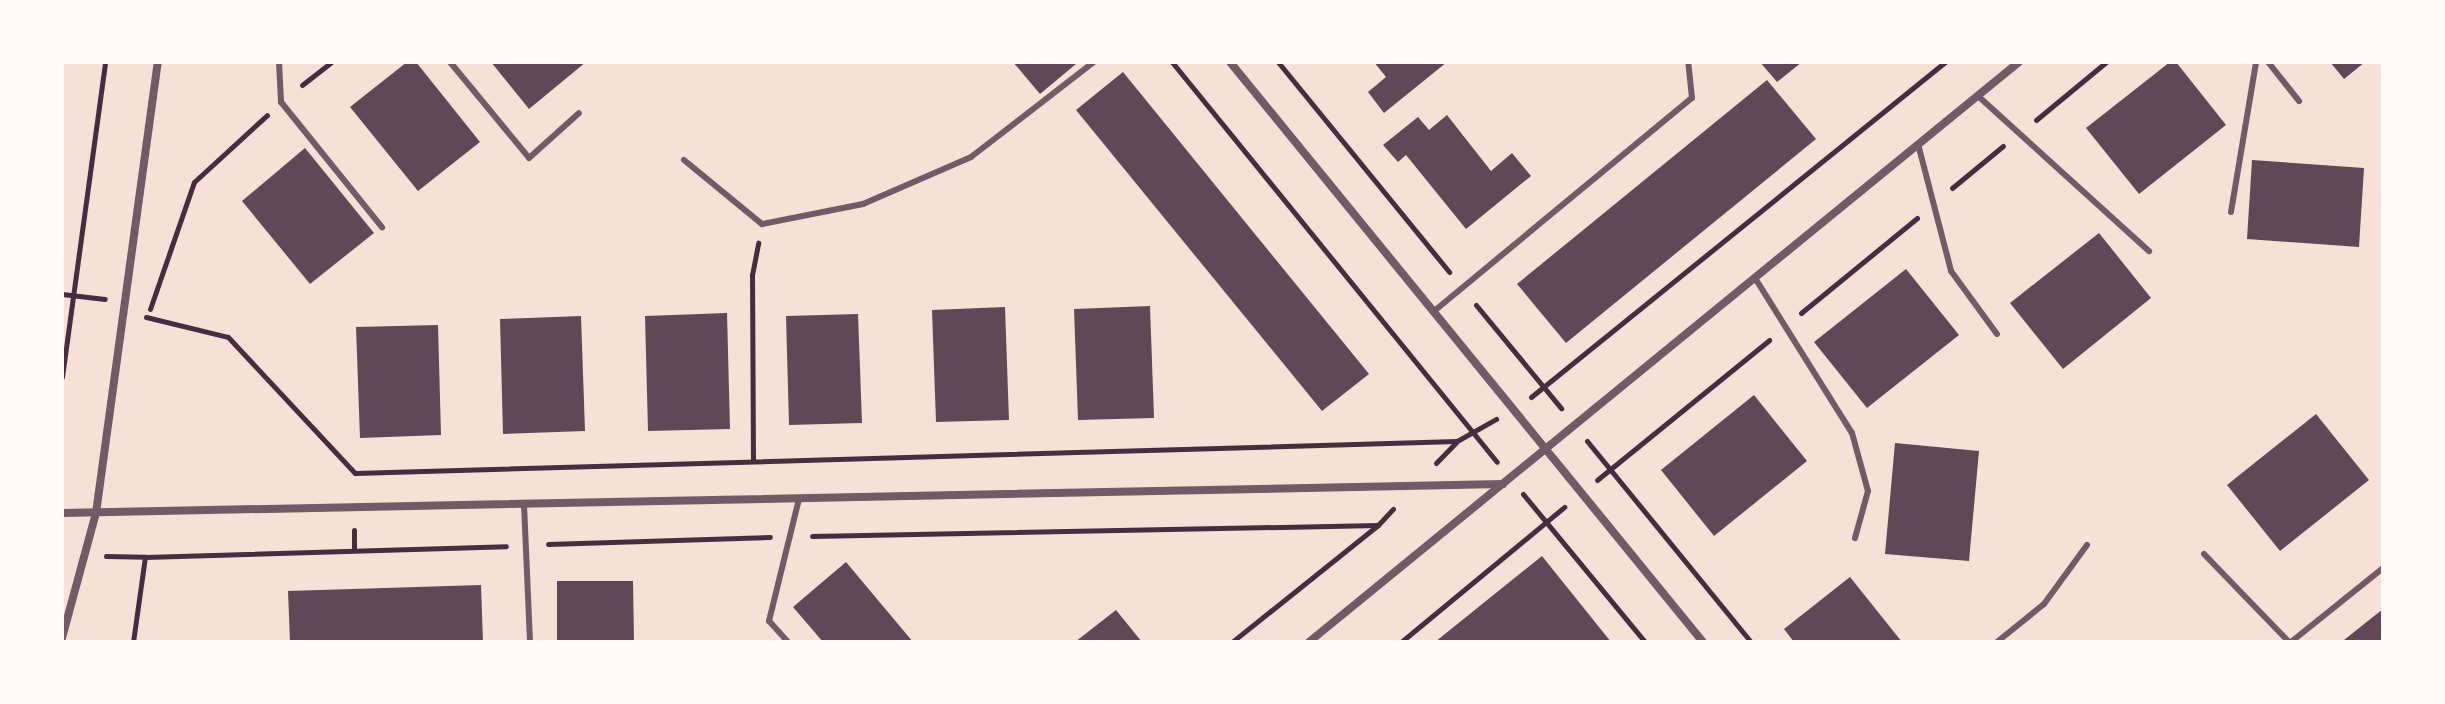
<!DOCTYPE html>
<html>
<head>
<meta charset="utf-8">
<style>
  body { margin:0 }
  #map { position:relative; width:2445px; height:704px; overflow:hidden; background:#f7e1d7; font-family:Overpass,sans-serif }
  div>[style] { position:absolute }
  .building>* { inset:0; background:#644757 }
  .path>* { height:5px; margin:-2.5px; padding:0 2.5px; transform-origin:2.5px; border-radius:2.5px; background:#4a2c40 }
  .service>* { height:6px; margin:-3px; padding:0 3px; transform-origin:3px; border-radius:3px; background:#755966 }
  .minor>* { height:8px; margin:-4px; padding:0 4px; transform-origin:4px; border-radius:4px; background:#755966 }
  span { translate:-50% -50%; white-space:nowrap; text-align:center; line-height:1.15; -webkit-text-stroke:6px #fffaf5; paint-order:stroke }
  .frame { position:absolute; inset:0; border:64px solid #fffaf5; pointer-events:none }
</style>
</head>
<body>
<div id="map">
  <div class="building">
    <div style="clip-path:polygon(407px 62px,416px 62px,480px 142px,418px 191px,350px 107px)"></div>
    <div style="clip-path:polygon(491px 62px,586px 62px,529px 109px)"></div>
    <div style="clip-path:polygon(1013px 62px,1075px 62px,1076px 64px,1040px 94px)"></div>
    <div style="clip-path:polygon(1374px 62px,1447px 62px,1384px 113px,1368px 92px,1386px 77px)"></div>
    <div style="clip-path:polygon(1760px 62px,1802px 62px,1777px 82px)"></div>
    <div style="clip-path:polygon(2170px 62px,2176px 62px,2226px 125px,2139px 194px,2086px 128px)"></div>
    <div style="clip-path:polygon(2330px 62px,2365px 62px,2344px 79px)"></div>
    <div style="clip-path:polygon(1123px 72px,1369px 374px,1322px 411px,1076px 110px)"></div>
    <div style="clip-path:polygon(1767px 80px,1816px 139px,1566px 343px,1517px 284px)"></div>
    <div style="clip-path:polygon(1447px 115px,1491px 171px,1512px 153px,1531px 176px,1466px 229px,1406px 155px,1398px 162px,1383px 145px,1418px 117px,1429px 130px)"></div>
    <div style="clip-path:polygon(305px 148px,374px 233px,310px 284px,242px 201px)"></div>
    <div style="clip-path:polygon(2252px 160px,2364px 168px,2359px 247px,2247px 239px)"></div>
    <div style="clip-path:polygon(2099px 233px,2151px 298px,2063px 369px,2010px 303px)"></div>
    <div style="clip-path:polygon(1906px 269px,1959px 335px,1867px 408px,1814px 342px)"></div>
    <div style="clip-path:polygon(1150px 306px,1154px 418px,1078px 420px,1074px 309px)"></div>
    <div style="clip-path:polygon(1005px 307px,1009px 420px,936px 422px,932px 310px)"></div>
    <div style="clip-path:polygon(727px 313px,730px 429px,648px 431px,645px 316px)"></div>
    <div style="clip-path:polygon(858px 314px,862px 423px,789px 425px,786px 316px)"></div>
    <div style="clip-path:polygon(581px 316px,585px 431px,503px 434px,500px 319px)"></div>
    <div style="clip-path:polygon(438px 325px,441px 435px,360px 438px,356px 327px)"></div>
    <div style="clip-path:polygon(1754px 395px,1807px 461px,1714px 536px,1661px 470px)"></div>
    <div style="clip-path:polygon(2316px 414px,2369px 480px,2280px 551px,2227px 485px)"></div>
    <div style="clip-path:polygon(1895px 443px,1979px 451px,1969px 561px,1885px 554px)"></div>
    <div style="clip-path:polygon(1542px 556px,1611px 642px,1435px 642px)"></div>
    <div style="clip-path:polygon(846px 562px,913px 642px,823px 642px,793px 607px)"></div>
    <div style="clip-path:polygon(1850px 577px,1902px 642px,1794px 642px,1784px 629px)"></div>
    <div style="clip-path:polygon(557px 581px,633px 581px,634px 642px,557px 642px)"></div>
    <div style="clip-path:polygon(481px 585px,483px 642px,290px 642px,288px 591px)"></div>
    <div style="clip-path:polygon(2383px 609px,2383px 642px,2346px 642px,2344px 640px)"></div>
    <div style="clip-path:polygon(1116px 610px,1142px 642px,1075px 642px)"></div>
  </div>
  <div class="path">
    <div style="left:1172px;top:62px;width:515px;rotate:50.91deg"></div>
    <div style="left:1278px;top:62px;width:271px;rotate:50.8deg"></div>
    <div style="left:302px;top:85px;width:37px;rotate:-38deg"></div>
    <div style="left:2036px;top:120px;width:91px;rotate:-39.6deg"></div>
    <div style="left:1952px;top:188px;width:66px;rotate:-39.5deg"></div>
    <div style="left:62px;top:294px;width:43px;rotate:6.6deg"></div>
    <div style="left:1476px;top:305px;width:134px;rotate:50.5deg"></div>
    <div style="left:150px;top:309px;width:134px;rotate:-70.9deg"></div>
    <div style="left:194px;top:182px;width:99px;rotate:-42.5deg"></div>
    <div style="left:1801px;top:313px;width:150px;rotate:-39.3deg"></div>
    <div style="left:146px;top:317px;width:84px;rotate:13.7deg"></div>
    <div style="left:228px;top:337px;width:186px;rotate:47deg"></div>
    <div style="left:355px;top:473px;width:1102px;rotate:-1.66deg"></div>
    <div style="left:1457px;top:441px;width:45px;rotate:-29.4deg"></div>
    <div style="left:62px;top:377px;width:318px;rotate:-82.2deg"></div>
    <div style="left:1531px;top:397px;width:533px;rotate:-38.98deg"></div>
    <div style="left:1587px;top:441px;width:259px;rotate:50.8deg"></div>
    <div style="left:753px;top:461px;width:186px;rotate:-90.3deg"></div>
    <div style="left:752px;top:275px;width:33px;rotate:-79deg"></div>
    <div style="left:1436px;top:463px;width:29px;rotate:-46deg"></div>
    <div style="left:1597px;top:480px;width:222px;rotate:-39.1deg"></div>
    <div style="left:1523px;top:494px;width:192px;rotate:50.5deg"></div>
    <div style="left:1378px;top:525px;width:22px;rotate:-47deg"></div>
    <div style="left:812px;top:536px;width:566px;rotate:-1.11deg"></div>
    <div style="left:1378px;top:525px;width:187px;rotate:141.3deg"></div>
    <div style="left:548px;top:544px;width:222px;rotate:-1.8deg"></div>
    <div style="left:354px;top:550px;width:20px;rotate:-90deg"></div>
    <div style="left:106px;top:556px;width:39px;rotate:1deg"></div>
    <div style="left:133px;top:642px;width:86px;rotate:-82deg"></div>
    <div style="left:145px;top:557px;width:361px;rotate:-1.7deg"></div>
    <div style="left:1401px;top:642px;width:212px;rotate:-39.6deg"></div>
  </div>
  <div class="service">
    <div style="left:279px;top:62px;width:40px;rotate:87.1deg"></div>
    <div style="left:281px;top:102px;width:161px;rotate:51.1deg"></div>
    <div style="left:450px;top:62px;width:124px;rotate:50.5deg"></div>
    <div style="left:529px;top:158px;width:67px;rotate:-42deg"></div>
    <div style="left:2268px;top:62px;width:50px;rotate:51.5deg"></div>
    <div style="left:1978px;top:96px;width:231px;rotate:42.2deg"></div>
    <div style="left:1918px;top:144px;width:131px;rotate:75.4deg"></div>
    <div style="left:1951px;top:271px;width:78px;rotate:53.9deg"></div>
    <div style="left:684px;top:160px;width:101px;rotate:39.4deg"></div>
    <div style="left:762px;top:224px;width:103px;rotate:-11.2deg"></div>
    <div style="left:863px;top:204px;width:118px;rotate:-23.5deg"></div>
    <div style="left:971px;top:157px;width:155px;rotate:-37.7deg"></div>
    <div style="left:2231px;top:212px;width:152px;rotate:-80.5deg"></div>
    <div style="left:1755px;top:278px;width:183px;rotate:58deg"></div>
    <div style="left:1852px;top:433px;width:60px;rotate:74.6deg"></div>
    <div style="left:1868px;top:491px;width:49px;rotate:105.5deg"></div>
    <div style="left:1433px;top:312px;width:336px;rotate:-39.6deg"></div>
    <div style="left:1692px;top:98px;width:36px;rotate:-96deg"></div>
    <div style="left:524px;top:504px;width:138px;rotate:87.5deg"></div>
    <div style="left:2204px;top:554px;width:122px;rotate:46deg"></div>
    <div style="left:788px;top:642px;width:28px;rotate:-132deg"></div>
    <div style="left:769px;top:621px;width:126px;rotate:-76.2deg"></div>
    <div style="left:1997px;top:642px;width:60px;rotate:-39deg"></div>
    <div style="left:2044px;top:604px;width:73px;rotate:-53.9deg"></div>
    <div style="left:2291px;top:642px;width:118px;rotate:-38.8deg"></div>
  </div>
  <div class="minor">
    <div style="left:1230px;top:62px;width:748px;rotate:50.8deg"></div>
    <div style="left:62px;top:513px;width:1441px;rotate:-1.15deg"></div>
    <div style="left:62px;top:638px;width:130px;rotate:-74.8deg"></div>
    <div style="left:96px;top:513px;width:455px;rotate:-82.2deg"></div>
    <div style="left:1309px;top:642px;width:917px;rotate:-39.25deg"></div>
  </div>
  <div class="frame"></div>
</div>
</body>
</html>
